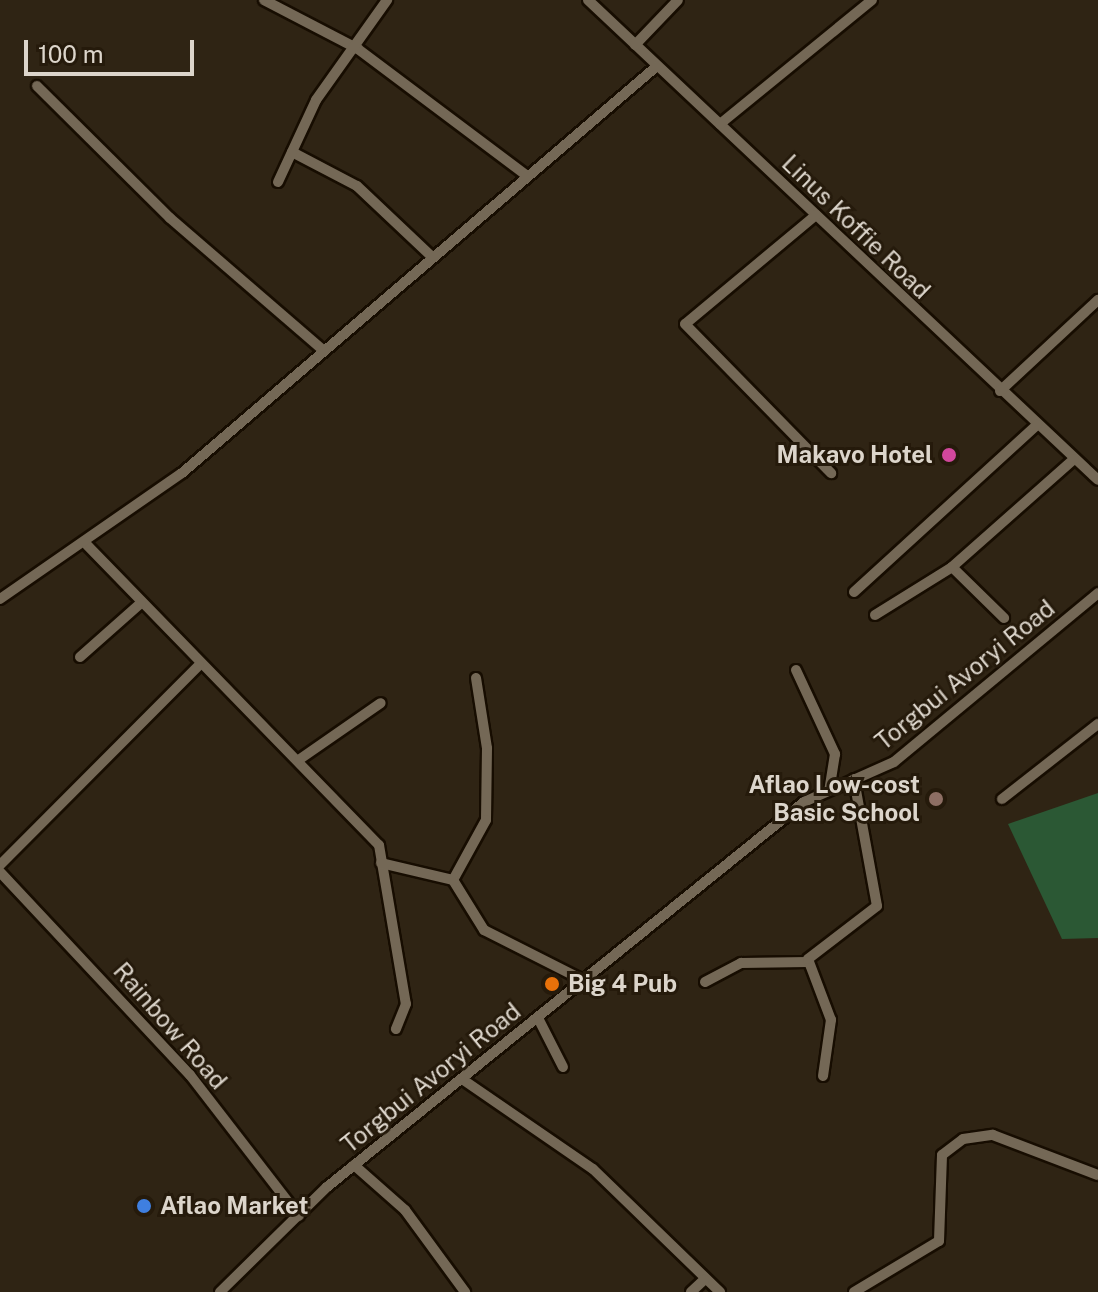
<!DOCTYPE html>
<html>
<head>
<meta charset="utf-8">
<style>
  body { margin:0 }
  #map { position:relative; width:1098px; height:1292px; overflow:hidden; background:#2f2414; font-family:"Public Sans",sans-serif }
  div>[style] { position:absolute }
  .green>* { inset:0; background:#2b5834 }
  .roads { filter:drop-shadow(2px 0 #170d01) drop-shadow(-2px 0 #170d01) drop-shadow(0 2px #170d01) drop-shadow(0 -2px #170d01) }
  .minor>* { height:10px; margin:-5px; padding:0 5px; transform-origin:5px; border-radius:5px; background:#746856 }
  .dots>* { width:22px; height:22px; translate:-50% -50%; box-sizing:border-box; border:4px solid #251a0b; border-radius:50% }
  span { translate:-50% -50%; white-space:nowrap; text-align:center; line-height:1.15; -webkit-text-stroke:6px #251a0b; paint-order:stroke }
  .street-label { font-size:24px; color:#dcd5cb }
  .poi-label { font-size:24px; color:#dcd5cb; font-weight:700 }
  .right { translate:-100% -50%; text-align:right }
  .left { translate:0 -50%; text-align:left }
  .scale { position:absolute; left:24px; top:40px; width:170px; height:36px; box-sizing:border-box; border:4px solid #dcd5cb; border-top:0; padding-left:10px; font-size:24px; line-height:28px; white-space:nowrap; color:#dcd5cb; -webkit-text-stroke:6px #251a0b; paint-order:stroke }
</style>
</head>
<body>
<div id="map">
  <div class="green">
    <div style="clip-path:polygon(1098px 793px,1098px 938px,1062px 939px,1008px 824px)"></div>
  </div>
  <div class="roads">
    <div class="minor">
      <div style="left:264px;top:0;width:106px;rotate:27.5deg"></div>
      <div style="left:358px;top:49px;width:210px;rotate:36.9deg"></div>
      <div style="left:588px;top:0;width:700px;rotate:43.26deg"></div>
      <div style="left:635px;top:45px;width:62px;rotate:-46.3deg"></div>
      <div style="left:37px;top:86px;width:187px;rotate:44.8deg"></div>
      <div style="left:170px;top:218px;width:202px;rotate:40.8deg"></div>
      <div style="left:720px;top:124px;width:196px;rotate:-39.2deg"></div>
      <div style="left:292px;top:152px;width:73px;rotate:27.6deg"></div>
      <div style="left:357px;top:186px;width:100px;rotate:43.4deg"></div>
      <div style="left:278px;top:182px;width:90px;rotate:-65.1deg"></div>
      <div style="left:316px;top:100px;width:123px;rotate:-54.6deg"></div>
      <div style="left:816px;top:215px;width:170px;rotate:140.2deg"></div>
      <div style="left:685px;top:324px;width:209px;rotate:45.6deg"></div>
      <div style="left:1000px;top:391px;width:134px;rotate:-42.9deg"></div>
      <div style="left:87px;top:545px;width:419px;rotate:45.8deg"></div>
      <div style="left:379px;top:845px;width:161px;rotate:80.4deg"></div>
      <div style="left:406px;top:1004px;width:27px;rotate:112deg"></div>
      <div style="left:952px;top:567px;width:73px;rotate:44.4deg"></div>
      <div style="left:854px;top:592px;width:248px;rotate:-42.4deg"></div>
      <div style="left:0;top:599px;width:221px;rotate:-34.7deg"></div>
      <div style="left:182px;top:473px;width:626px;rotate:-40.59deg"></div>
      <div style="left:875px;top:615px;width:91px;rotate:-31.9deg"></div>
      <div style="left:952px;top:567px;width:163px;rotate:-41.5deg"></div>
      <div style="left:80px;top:657px;width:81px;rotate:-41.5deg"></div>
      <div style="left:796px;top:670px;width:93px;rotate:65.1deg"></div>
      <div style="left:835px;top:754px;width:36px;rotate:99deg"></div>
      <div style="left:476px;top:678px;width:71px;rotate:81.1deg"></div>
      <div style="left:487px;top:748px;width:72px;rotate:90.8deg"></div>
      <div style="left:486px;top:820px;width:68px;rotate:118.8deg"></div>
      <div style="left:453px;top:880px;width:59px;rotate:58.2deg"></div>
      <div style="left:484px;top:930px;width:113px;rotate:26.8deg"></div>
      <div style="left:300px;top:759px;width:98px;rotate:-34.7deg"></div>
      <div style="left:1002px;top:799px;width:122px;rotate:-38deg"></div>
      <div style="left:381px;top:863px;width:74px;rotate:13.3deg"></div>
      <div style="left:0;top:865px;width:282px;rotate:-45.1deg"></div>
      <div style="left:0;top:872px;width:278px;rotate:46.9deg"></div>
      <div style="left:190px;top:1075px;width:178px;rotate:52.3deg"></div>
      <div style="left:705px;top:982px;width:41px;rotate:-27.8deg"></div>
      <div style="left:741px;top:963px;width:67px;rotate:-0.9deg"></div>
      <div style="left:538px;top:1018px;width:55px;rotate:63deg"></div>
      <div style="left:823px;top:1076px;width:57px;rotate:-81.9deg"></div>
      <div style="left:831px;top:1020px;width:65px;rotate:-110.7deg"></div>
      <div style="left:808px;top:959px;width:87px;rotate:-37.5deg"></div>
      <div style="left:877px;top:906px;width:129px;rotate:-100.3deg"></div>
      <div style="left:462px;top:1079px;width:159px;rotate:34.5deg"></div>
      <div style="left:593px;top:1169px;width:177px;rotate:44.1deg"></div>
      <div style="left:354px;top:1165px;width:68px;rotate:41.4deg"></div>
      <div style="left:405px;top:1210px;width:102px;rotate:53.8deg"></div>
      <div style="left:220px;top:1292px;width:150px;rotate:-44.5deg"></div>
      <div style="left:327px;top:1187px;width:613px;rotate:-38.91deg"></div>
      <div style="left:804px;top:802px;width:98px;rotate:-24deg"></div>
      <div style="left:894px;top:762px;width:265px;rotate:-39.6deg"></div>
      <div style="left:691px;top:1292px;width:18px;rotate:-43deg"></div>
      <div style="left:854px;top:1292px;width:99px;rotate:-31deg"></div>
      <div style="left:939px;top:1241px;width:86px;rotate:-88deg"></div>
      <div style="left:942px;top:1155px;width:26px;rotate:-37deg"></div>
      <div style="left:963px;top:1139px;width:30px;rotate:-8deg"></div>
      <div style="left:993px;top:1135px;width:112px;rotate:20.9deg"></div>
    </div>
  </div>
  <div class="dots">
    <div style="left:949px;top:455px;background:#d1479c"></div>
    <div style="left:936px;top:799px;background:#8d6e63"></div>
    <div style="left:552px;top:984px;background:#e8710a"></div>
    <div style="left:144px;top:1206px;background:#3f7fe0"></div>
  </div>
  <div class="street-label">
    <span style="left:856px;top:227px;rotate:44deg">Linus Koffie Road</span>
    <span style="left:965px;top:675px;rotate:-39deg">Torgbui Avoryi Road</span>
    <span style="left:170px;top:1026px;rotate:49deg">Rainbow Road</span>
    <span style="left:431px;top:1078px;rotate:-39deg">Torgbui Avoryi Road</span>
  </div>
  <div class="poi-label">
    <span class="right" style="left:933px;top:455px">Makavo Hotel</span>
    <span class="right" style="left:920px;top:799px">Aflao Low-cost<br>Basic School</span>
    <span class="left" style="left:568px;top:984px">Big 4 Pub</span>
    <span class="left" style="left:160px;top:1206px">Aflao Market</span>
  </div>
  <div class="scale">100 m</div>
</div>
</body>
</html>
